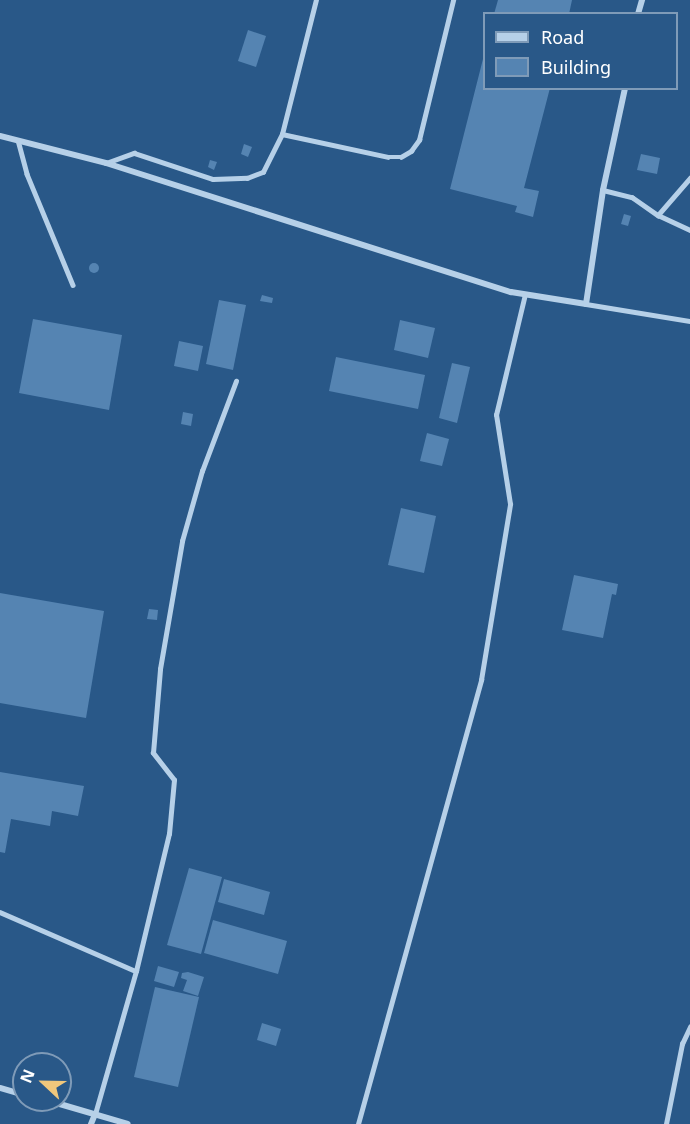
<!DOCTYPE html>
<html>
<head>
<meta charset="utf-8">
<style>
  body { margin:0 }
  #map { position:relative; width:690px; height:1124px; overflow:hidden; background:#295888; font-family:"Noto Sans",sans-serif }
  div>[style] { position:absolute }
  .building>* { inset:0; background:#5584b2 }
  .round { border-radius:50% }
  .service>* { height:4.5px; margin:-2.25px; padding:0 2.25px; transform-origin:2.25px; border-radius:2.25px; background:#b6d0e8 }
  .minor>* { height:6px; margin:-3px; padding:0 3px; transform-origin:3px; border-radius:3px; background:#b6d0e8 }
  span { translate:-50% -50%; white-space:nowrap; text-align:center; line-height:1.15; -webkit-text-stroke:4.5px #295888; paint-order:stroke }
  .legend { position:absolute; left:483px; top:12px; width:195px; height:78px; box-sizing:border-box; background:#295888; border:2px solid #7f9bb8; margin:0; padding:8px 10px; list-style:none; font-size:18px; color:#fff }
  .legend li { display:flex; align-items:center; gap:12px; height:30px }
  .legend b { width:30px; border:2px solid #7f9bb8 }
  .north { position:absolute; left:12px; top:1052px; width:60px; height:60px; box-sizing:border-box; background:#295888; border:2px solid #7f9bb8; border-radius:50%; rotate:292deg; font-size:16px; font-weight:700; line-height:24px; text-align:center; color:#fff }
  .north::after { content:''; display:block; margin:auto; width:21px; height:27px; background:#f0c77c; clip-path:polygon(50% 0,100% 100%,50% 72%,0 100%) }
</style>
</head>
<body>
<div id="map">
  <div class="building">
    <div style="clip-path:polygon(498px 0,572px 0,569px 14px,494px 14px)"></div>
    <div style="clip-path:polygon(248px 30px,266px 36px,256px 67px,238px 61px)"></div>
    <div style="clip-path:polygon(484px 55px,484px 88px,550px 88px,524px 188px,539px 191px,533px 217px,515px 212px,517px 206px,450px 189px)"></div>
    <div style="clip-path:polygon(244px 144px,252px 147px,248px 157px,241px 154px)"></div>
    <div style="clip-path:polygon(641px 154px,660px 158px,657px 174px,637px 170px)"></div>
    <div style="clip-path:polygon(210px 160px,217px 162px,214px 170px,208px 167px)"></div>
    <div style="clip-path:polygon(624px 214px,631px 216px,628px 226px,621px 224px)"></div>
    <div class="round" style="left:89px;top:263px;width:10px;height:10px"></div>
    <div style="clip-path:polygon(262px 295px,273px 298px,272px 303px,260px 301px)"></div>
    <div style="clip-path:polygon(219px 300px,246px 305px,233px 370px,206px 364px)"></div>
    <div style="clip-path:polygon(33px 319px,122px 335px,109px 410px,19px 393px)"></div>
    <div style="clip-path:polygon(400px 320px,435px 328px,428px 358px,394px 350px)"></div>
    <div style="clip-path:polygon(179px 341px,203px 346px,198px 371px,174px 366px)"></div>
    <div style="clip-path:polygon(336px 357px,425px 375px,418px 409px,329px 391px)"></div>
    <div style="clip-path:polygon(452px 363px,470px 367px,457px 423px,439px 418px)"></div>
    <div style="clip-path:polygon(183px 412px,193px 414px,191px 426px,181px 424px)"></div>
    <div style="clip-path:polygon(427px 433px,449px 439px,442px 466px,420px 461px)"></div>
    <div style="clip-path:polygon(401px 508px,436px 516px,424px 573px,388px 565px)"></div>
    <div style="clip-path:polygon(574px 575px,618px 584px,616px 595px,612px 594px,603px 638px,562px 630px)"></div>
    <div style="clip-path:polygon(0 593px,104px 611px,86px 718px,0 703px)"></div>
    <div style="clip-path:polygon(149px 609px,158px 610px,157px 620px,147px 619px)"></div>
    <div style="clip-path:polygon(0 772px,84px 786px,78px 816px,52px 811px,50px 826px,11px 819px,5px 853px,0 852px)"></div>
    <div style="clip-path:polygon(189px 868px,222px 877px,201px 954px,167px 945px)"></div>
    <div style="clip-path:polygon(224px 879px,270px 892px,264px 915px,218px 902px)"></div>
    <div style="clip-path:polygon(213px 920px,287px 941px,278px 974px,204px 953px)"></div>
    <div style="clip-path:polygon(158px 966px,179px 972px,174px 987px,154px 981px)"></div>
    <div style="clip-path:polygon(188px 972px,204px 977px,198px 996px,183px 991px,187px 980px,181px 978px,182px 973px)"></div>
    <div style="clip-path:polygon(155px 987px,199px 997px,178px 1087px,134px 1077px)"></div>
    <div style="clip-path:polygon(262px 1023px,281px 1029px,276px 1046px,257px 1040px)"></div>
  </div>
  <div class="service">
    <div style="left:282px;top:134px;width:108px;rotate:12.2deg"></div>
    <div style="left:388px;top:157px;width:13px"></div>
    <div style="left:401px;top:157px;width:12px;rotate:-31deg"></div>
    <div style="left:411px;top:151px;width:14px;rotate:-54deg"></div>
    <div style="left:419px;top:140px;width:144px;rotate:-76.3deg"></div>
    <div style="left:18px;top:140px;width:35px;rotate:75deg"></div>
    <div style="left:27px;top:174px;width:120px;rotate:67.5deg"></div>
    <div style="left:106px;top:163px;width:30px;rotate:-20deg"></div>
    <div style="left:134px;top:153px;width:83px;rotate:18.2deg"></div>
    <div style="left:213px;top:179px;width:34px;rotate:-2deg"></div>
    <div style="left:247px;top:178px;width:17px;rotate:-21deg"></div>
    <div style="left:263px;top:172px;width:42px;rotate:-63.4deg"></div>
    <div style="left:282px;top:134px;width:138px;rotate:-75.8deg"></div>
    <div style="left:603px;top:190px;width:30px;rotate:14deg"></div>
    <div style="left:632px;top:197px;width:32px;rotate:35deg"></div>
    <div style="left:658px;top:215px;width:35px;rotate:25deg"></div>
    <div style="left:658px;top:215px;width:49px;rotate:-49.1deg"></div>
    <div style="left:586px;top:304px;width:105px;rotate:9.3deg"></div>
    <div style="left:0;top:912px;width:148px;rotate:23.5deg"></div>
    <div style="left:95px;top:1114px;width:149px;rotate:-74deg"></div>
    <div style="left:136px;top:971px;width:141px;rotate:-76.5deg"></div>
    <div style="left:169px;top:834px;width:54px;rotate:-84.7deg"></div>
    <div style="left:174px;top:780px;width:34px;rotate:-128deg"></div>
    <div style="left:153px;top:753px;width:84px;rotate:-85.2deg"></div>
    <div style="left:160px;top:669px;width:130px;rotate:-80.2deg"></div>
    <div style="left:182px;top:541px;width:73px;rotate:-74.1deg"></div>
    <div style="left:202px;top:471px;width:96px;rotate:-69.3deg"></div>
    <div style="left:358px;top:1124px;width:461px;rotate:-74.5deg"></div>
    <div style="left:481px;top:680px;width:178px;rotate:-80.6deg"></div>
    <div style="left:510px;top:504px;width:90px;rotate:-98.9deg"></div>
    <div style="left:496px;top:415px;width:124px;rotate:-76.5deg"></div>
    <div style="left:666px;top:1124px;width:82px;rotate:-78.7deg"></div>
    <div style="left:682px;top:1044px;width:19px;rotate:-65deg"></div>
  </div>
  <div class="minor">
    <div style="left:638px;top:14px;width:15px;rotate:-74deg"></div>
    <div style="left:0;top:136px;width:109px;rotate:14.3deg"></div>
    <div style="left:106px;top:163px;width:425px;rotate:17.7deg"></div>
    <div style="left:511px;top:292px;width:76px;rotate:9.1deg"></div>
    <div style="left:586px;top:304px;width:115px;rotate:-81.5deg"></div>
    <div style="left:603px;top:190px;width:104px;rotate:-77.8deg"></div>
    <div style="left:0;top:1088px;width:25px;rotate:16deg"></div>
    <div style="left:46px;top:1100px;width:85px;rotate:16.3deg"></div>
    <div style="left:91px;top:1124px;width:11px;rotate:-68deg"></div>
  </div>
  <ul class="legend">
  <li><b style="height:8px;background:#b6d0e8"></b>Road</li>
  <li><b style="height:16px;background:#5584b2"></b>Building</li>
  </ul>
  <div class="north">N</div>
</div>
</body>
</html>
